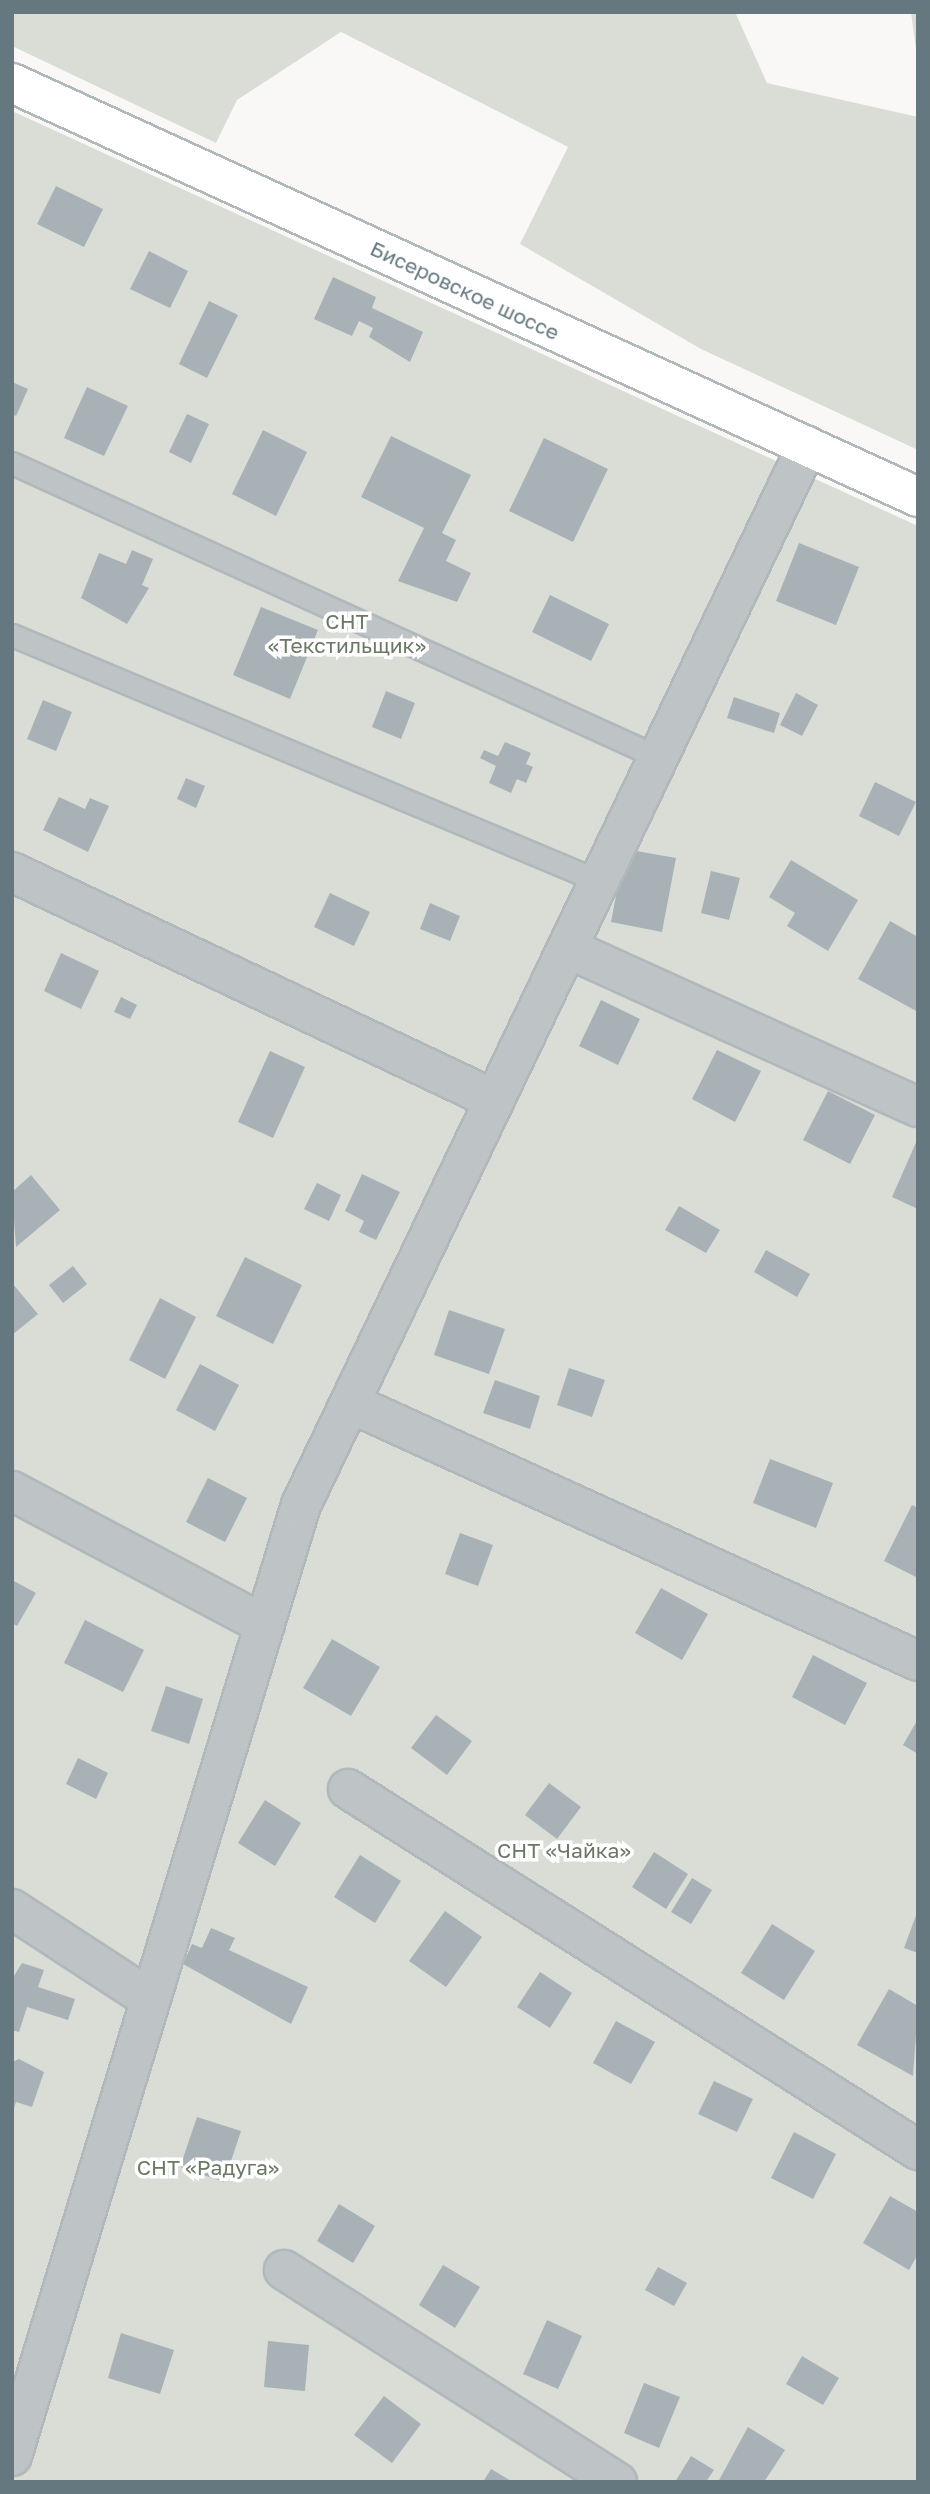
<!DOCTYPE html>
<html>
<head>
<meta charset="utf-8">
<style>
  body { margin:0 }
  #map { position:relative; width:930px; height:2494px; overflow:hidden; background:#f9f8f6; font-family:"Golos Text",sans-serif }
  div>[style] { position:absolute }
  .green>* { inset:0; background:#daddd6 }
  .building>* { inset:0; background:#a7b1b6 }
  .roads { filter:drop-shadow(2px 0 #b0b8bb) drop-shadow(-2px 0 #b0b8bb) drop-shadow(0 2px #b0b8bb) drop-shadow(0 -2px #b0b8bb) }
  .service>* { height:21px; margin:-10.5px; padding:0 10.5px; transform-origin:10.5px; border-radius:10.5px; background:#bec4c6 }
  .minor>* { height:38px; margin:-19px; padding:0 19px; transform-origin:19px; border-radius:19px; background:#bec4c6 }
  .secondary>* { height:38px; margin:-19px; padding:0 19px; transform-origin:19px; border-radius:19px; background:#fff }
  span { translate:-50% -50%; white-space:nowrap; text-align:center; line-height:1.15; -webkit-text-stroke:7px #fff; paint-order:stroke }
  .street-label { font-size:21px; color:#657880 }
  .park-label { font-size:21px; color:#6a7864 }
  .frame { position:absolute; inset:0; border:14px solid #657880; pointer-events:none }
</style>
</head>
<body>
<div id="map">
  <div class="green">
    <div style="clip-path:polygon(12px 12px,735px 12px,767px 83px,918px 117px,918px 450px,701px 349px,520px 244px,568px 147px,341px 32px,237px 100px,216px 143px,12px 46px)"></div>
    <div style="clip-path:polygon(911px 12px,918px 12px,918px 65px)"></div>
    <div style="clip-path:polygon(12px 111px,918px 526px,918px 2482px,12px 2482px)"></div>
  </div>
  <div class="building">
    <div style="clip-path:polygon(56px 186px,103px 209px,84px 247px,37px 224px)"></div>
    <div style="clip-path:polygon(149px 251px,188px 271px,170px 308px,130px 289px)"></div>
    <div style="clip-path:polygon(333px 277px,376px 297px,372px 308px,423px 332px,410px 362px,369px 337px,373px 328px,359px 321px,352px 336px,314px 319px)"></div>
    <div style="clip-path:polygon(209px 301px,238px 315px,207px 378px,179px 364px)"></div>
    <div style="clip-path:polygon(12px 382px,28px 389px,16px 416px,12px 414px)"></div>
    <div style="clip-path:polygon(87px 387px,128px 406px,104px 456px,64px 438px)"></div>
    <div style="clip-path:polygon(187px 414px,209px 424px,191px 463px,169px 452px)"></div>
    <div style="clip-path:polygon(263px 430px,307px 452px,276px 516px,232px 494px)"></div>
    <div style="clip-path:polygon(391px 436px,471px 475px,442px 533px,456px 540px,446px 561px,471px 573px,457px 602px,398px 581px,424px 528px,361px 497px)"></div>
    <div style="clip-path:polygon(544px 438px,608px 469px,573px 542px,509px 511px)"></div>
    <div style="clip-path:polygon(799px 543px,859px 567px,836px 625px,776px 601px)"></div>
    <div style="clip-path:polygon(132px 550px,153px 559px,142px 585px,149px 588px,127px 624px,81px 598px,99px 553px,126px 564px)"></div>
    <div style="clip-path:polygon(550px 595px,609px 624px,591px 661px,532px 632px)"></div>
    <div style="clip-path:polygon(261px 607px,318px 630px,290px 699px,233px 675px)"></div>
    <div style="clip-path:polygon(386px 691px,415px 703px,401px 739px,372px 727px)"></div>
    <div style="clip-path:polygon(796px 693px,818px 705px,802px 736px,780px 725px)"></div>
    <div style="clip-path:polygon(734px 697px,780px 713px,774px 733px,727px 718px)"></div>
    <div style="clip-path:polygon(43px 700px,72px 712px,56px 751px,27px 739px)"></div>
    <div style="clip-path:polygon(505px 742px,531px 753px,526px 764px,533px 767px,526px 783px,517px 779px,511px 793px,489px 783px,496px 766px,480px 758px,484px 750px,498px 756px)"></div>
    <div style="clip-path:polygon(186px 778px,205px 786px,196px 808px,177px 799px)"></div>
    <div style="clip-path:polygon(875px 782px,916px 802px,899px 836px,859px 816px)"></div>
    <div style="clip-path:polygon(59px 797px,85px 809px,90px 798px,109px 806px,88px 852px,43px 830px)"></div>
    <div style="clip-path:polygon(625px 849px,676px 858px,662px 932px,611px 922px)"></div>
    <div style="clip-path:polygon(791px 860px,858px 900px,828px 951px,787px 926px,795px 913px,769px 897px)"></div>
    <div style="clip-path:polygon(711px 871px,740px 878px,729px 920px,701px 913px)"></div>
    <div style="clip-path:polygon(330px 893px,370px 912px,354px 946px,314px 927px)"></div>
    <div style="clip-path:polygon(430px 903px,460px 916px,450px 941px,420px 929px)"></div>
    <div style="clip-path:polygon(890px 921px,918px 937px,918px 1012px,858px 979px)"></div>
    <div style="clip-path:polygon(61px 953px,99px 971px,81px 1009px,44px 991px)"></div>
    <div style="clip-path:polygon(121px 997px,137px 1005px,130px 1019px,114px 1012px)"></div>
    <div style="clip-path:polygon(601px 1000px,640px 1019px,618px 1065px,579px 1046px)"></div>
    <div style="clip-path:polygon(717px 1050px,761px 1071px,735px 1122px,692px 1099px)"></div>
    <div style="clip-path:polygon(270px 1051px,305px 1067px,273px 1138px,238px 1122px)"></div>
    <div style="clip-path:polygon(828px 1091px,875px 1115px,850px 1164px,803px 1140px)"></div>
    <div style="clip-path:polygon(918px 1138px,918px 1209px,892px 1197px)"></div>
    <div style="clip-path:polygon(362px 1174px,400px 1192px,376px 1240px,359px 1232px,364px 1221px,345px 1211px)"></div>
    <div style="clip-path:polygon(31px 1175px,60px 1210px,16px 1247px,12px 1192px)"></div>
    <div style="clip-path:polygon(317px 1183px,341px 1195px,329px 1221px,304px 1209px)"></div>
    <div style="clip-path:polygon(679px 1206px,720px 1230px,706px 1253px,665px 1230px)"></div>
    <div style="clip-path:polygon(766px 1250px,810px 1274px,797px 1297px,754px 1272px)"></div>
    <div style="clip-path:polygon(245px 1257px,302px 1285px,273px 1344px,216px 1316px)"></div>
    <div style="clip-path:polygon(73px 1266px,87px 1284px,63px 1303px,49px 1285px)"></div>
    <div style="clip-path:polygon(12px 1283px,38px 1314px,12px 1335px)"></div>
    <div style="clip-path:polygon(160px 1298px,196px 1317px,165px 1379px,129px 1360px)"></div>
    <div style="clip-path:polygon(449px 1310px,505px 1329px,489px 1374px,434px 1355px)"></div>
    <div style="clip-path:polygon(200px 1364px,239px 1385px,215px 1431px,176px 1410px)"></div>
    <div style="clip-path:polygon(569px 1368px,605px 1380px,592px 1417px,557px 1405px)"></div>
    <div style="clip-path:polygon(495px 1380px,540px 1396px,530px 1429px,483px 1413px)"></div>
    <div style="clip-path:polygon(770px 1459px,833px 1483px,816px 1528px,753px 1503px)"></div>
    <div style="clip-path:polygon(208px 1478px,247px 1498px,225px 1542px,186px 1522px)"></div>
    <div style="clip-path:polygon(912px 1505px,918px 1508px,918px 1578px,884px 1561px)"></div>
    <div style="clip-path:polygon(460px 1533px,493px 1545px,478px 1586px,445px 1574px)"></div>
    <div style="clip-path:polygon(12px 1580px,36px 1593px,17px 1626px,12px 1623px)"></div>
    <div style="clip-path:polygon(661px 1588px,708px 1614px,682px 1660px,635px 1633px)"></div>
    <div style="clip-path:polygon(85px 1620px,144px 1650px,123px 1692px,64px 1663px)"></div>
    <div style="clip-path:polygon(332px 1639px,380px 1667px,351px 1716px,303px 1688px)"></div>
    <div style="clip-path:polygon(813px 1655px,867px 1683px,845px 1725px,792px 1697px)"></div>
    <div style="clip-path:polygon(166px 1686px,203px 1699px,189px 1744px,151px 1731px)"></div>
    <div style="clip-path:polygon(436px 1715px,472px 1741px,447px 1775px,411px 1748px)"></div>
    <div style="clip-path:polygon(918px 1719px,918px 1754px,903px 1745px)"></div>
    <div style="clip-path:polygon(78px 1758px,108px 1773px,96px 1799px,66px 1784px)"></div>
    <div style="clip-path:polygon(549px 1783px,581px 1807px,557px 1839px,525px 1815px)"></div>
    <div style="clip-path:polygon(265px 1800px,301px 1823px,275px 1866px,238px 1843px)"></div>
    <div style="clip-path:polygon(654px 1852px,688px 1874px,666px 1909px,632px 1887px)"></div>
    <div style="clip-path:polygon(360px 1855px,401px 1881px,375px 1923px,334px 1897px)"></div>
    <div style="clip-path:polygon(692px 1878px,712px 1890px,691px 1924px,671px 1912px)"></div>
    <div style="clip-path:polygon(918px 1910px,918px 1953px,904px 1948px)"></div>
    <div style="clip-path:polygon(445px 1911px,482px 1937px,446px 1987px,409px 1961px)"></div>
    <div style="clip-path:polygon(772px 1924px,815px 1951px,784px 2000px,741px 1973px)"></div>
    <div style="clip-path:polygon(211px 1928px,235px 1938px,229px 1950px,308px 1987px,291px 2024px,183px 1964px,192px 1944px,202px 1948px)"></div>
    <div style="clip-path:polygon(22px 1963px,44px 1970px,38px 1987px,75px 1999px,68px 2020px,27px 2007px,19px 2032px,12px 2030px,12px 1979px)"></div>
    <div style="clip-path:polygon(540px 1972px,572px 1993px,550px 2028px,517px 2007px)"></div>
    <div style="clip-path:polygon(889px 1989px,918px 2006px,913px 2076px,857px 2045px)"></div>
    <div style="clip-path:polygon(616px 2021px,655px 2042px,631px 2084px,593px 2063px)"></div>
    <div style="clip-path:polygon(19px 2059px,44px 2072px,32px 2107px,16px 2102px,13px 2111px,12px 2062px)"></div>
    <div style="clip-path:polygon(714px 2081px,753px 2099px,737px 2132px,698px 2114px)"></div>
    <div style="clip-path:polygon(197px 2117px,241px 2131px,224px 2182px,180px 2167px)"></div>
    <div style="clip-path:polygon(794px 2132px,836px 2154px,813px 2199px,771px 2178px)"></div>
    <div style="clip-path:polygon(890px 2196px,918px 2212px,918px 2254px,909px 2270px,863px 2243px)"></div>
    <div style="clip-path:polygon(339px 2204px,375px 2226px,353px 2263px,317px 2241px)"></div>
    <div style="clip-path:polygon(443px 2265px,480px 2287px,455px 2328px,419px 2305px)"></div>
    <div style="clip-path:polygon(658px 2267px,687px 2283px,674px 2306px,645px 2290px)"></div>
    <div style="clip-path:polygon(547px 2320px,582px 2336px,558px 2389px,523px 2374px)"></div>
    <div style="clip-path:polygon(121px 2333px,174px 2350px,160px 2394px,108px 2378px)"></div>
    <div style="clip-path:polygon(268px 2341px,309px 2345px,305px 2391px,264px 2387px)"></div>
    <div style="clip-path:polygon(802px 2356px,839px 2378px,823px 2405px,786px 2384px)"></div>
    <div style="clip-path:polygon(644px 2383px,680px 2397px,659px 2448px,624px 2433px)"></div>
    <div style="clip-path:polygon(384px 2396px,421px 2424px,392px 2463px,354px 2435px)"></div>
    <div style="clip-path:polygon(748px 2427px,785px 2450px,764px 2482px,718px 2482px)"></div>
    <div style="clip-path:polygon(691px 2456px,714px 2470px,706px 2482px,675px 2482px)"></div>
    <div style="clip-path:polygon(491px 2469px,513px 2482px,483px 2482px)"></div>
  </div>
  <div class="roads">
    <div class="service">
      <div style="left:12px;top:463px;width:710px;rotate:24.47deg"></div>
      <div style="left:12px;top:635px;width:636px;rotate:22.74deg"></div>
    </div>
    <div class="minor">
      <div style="left:12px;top:872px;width:534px;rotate:25.27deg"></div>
      <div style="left:567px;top:948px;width:385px;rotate:24.4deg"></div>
      <div style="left:350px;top:1403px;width:624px;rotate:24.43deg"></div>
      <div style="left:12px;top:1491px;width:286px;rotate:27.9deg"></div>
      <div style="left:348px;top:1789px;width:675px;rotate:32.35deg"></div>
      <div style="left:12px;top:1909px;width:165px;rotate:33.1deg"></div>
      <div style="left:284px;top:2270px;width:395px;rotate:32.5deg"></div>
      <div style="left:12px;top:2456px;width:994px;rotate:-73.1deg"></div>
      <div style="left:301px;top:1505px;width:1174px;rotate:-64.46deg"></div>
    </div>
    <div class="secondary">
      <div style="left:12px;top:83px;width:996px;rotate:24.56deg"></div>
    </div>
  </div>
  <div class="street-label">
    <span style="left:465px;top:290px;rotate:25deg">Бисеровское шоссе</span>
  </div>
  <div class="park-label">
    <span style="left:347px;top:633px">СНТ<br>«Текстильщик»</span>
    <span style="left:564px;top:1850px">СНТ «Чайка»</span>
    <span style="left:208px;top:2167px">СНТ «Радуга»</span>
  </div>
  <div class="frame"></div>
</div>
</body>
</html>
